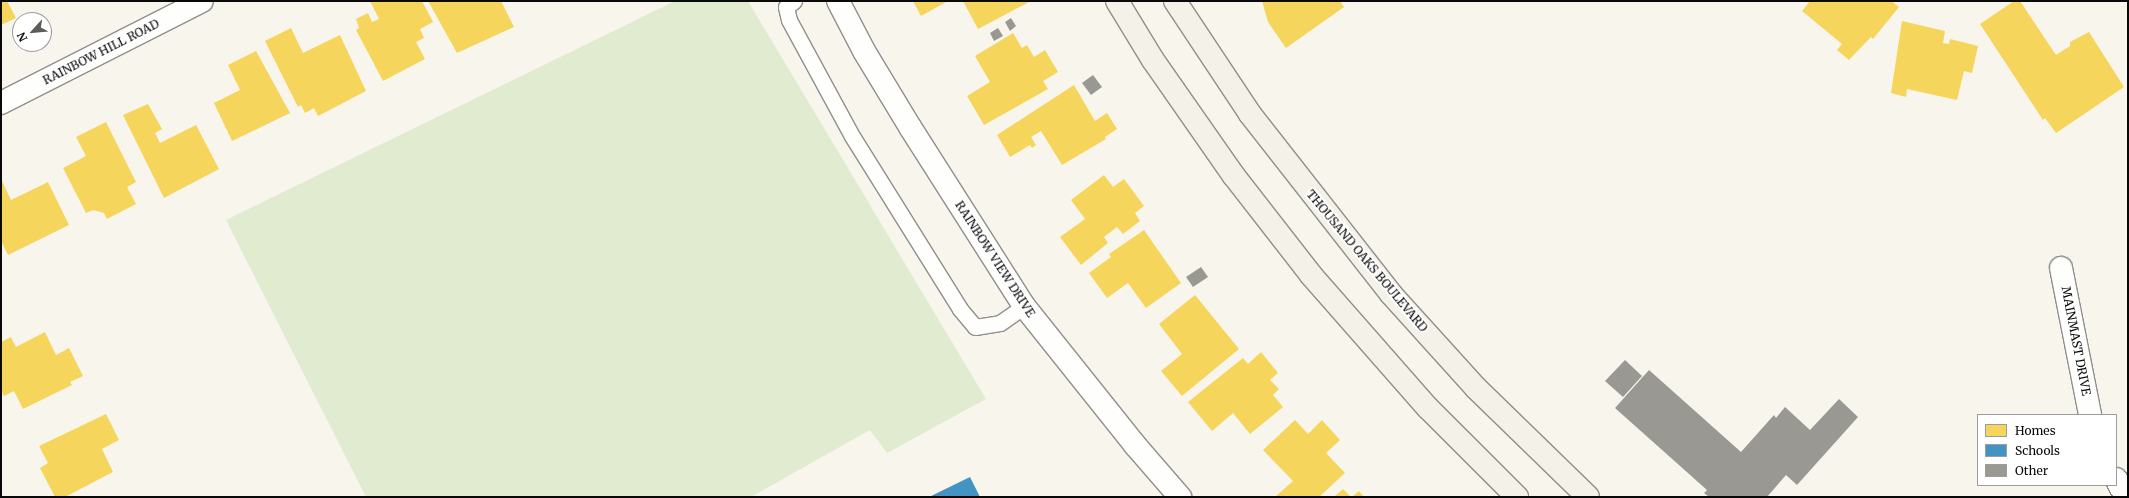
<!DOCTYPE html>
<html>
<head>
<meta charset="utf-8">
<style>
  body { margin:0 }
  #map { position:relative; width:2129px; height:498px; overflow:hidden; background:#f8f5ed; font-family:Merriweather,serif }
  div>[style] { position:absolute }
  .green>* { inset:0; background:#e1ebcf }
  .homes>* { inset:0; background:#f6d55c }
  .schools>* { inset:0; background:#4393c3 }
  .building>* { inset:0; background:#9a9893 }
  .roads { filter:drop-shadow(1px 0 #918f8c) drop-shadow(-1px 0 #918f8c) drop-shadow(0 1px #918f8c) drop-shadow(0 -1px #918f8c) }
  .lane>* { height:15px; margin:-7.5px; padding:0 7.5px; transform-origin:7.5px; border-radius:7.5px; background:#fefefc }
  .street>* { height:22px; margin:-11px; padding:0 11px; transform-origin:11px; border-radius:11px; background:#fefefc }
  .secondary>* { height:22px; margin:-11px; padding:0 11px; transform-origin:11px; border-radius:11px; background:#f3f1e8 }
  span { translate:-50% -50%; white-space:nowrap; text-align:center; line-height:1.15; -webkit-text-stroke:4px #fff; paint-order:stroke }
  .street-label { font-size:12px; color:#090909 }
  .frame { position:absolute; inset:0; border:2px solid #090909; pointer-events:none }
  .legend { position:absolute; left:1977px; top:414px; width:140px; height:72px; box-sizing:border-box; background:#fff; border:1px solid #9d9d9d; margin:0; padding:5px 7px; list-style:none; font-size:12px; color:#090909 }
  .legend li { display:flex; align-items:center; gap:8px; height:20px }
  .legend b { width:20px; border:1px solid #9d9d9d }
  .north { position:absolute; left:12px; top:12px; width:40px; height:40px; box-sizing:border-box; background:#fff; border:1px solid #9d9d9d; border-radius:50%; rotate:243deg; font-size:11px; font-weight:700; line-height:16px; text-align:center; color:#090909 }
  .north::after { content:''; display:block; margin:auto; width:14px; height:18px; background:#5d5c59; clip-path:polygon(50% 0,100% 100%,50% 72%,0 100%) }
</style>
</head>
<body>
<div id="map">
  <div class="green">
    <div style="clip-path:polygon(675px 1px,748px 1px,986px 399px,887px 453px,870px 430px,751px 497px,366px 497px,226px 220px)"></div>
  </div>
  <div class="homes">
    <div style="clip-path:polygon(1px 1px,7px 1px,16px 18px,1px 25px)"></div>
    <div style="clip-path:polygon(370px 1px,422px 1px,433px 22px,420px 29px,424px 38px,416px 42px,425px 59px,383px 81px,356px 30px,359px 28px,356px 19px,368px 13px,372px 22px,379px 19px)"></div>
    <div style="clip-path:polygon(428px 1px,501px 1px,514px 27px,457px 53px)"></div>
    <div style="clip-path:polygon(913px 1px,948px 1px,921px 16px)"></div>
    <div style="clip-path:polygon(963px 1px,1031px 1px,978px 29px)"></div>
    <div style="clip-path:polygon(1262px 1px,1340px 1px,1344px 7px,1286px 48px,1268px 22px)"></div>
    <div style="clip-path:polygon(1810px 1px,1892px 1px,1899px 7px,1873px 39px,1871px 37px,1849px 60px,1837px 50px,1842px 44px,1802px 11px)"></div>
    <div style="clip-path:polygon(2014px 1px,2020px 1px,2056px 55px,2070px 46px,2070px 42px,2089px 32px,2124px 87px,2056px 133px,2045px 118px,2043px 120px,1980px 24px)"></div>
    <div style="clip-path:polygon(1902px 21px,1945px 31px,1943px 43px,1949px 44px,1950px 39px,1978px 46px,1972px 73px,1964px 71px,1957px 100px,1907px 89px,1906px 97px,1891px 93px)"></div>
    <div style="clip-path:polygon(291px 28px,303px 53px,340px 35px,366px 91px,318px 116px,314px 108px,305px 113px,301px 105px,298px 107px,265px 41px)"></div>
    <div style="clip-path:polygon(1013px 33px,1022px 48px,1027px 45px,1034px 57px,1045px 50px,1058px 72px,1043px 81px,1048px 89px,984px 125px,967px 96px,990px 82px,975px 56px)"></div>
    <div style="clip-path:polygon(256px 51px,290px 113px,232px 141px,214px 103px,240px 90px,228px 65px)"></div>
    <div style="clip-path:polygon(1074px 85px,1095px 121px,1107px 113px,1117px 129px,1105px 137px,1106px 139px,1062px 165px,1041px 131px,1031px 137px,1036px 145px,1032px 148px,1030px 145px,1010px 157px,997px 135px)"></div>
    <div style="clip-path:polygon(148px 104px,162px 129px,155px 133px,160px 143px,196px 125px,219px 169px,164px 198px,123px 115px)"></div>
    <div style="clip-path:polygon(106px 122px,136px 182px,127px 187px,136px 204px,107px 219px,104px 213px,93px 210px,86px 213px,63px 168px,86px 156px,76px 137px)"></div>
    <div style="clip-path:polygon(1104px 175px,1113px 187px,1124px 179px,1144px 206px,1135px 213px,1140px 221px,1123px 234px,1117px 227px,1104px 237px,1108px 243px,1081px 265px,1060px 237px,1085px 219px,1071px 200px)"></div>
    <div style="clip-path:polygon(1px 179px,11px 200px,48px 182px,69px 225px,8px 255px,1px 241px)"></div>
    <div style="clip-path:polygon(1144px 230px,1181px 283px,1146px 308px,1128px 283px,1107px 298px,1089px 273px,1111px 257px,1109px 254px)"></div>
    <div style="clip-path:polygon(1195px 295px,1239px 349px,1182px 396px,1161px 371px,1182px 354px,1159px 324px)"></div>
    <div style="clip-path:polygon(45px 332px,56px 355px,69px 348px,83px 376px,70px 382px,72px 385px,23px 409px,14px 391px,4px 396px,1px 390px,1px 342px,11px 337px,16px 347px)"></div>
    <div style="clip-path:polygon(1261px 352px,1278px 373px,1270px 380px,1279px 389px,1273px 395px,1283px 407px,1250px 434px,1233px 413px,1212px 431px,1188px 402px,1243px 358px,1248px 364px)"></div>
    <div style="clip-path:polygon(106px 414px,119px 440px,102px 449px,113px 472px,65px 497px,55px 497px,40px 468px,48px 463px,39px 446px)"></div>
    <div style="clip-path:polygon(1295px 420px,1308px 434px,1322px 420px,1340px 440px,1326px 453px,1345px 473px,1319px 497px,1275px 497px,1293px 481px,1263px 450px)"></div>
    <div style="clip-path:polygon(1343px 489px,1351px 497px,1334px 497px)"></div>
    <div style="clip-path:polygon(1359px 491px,1364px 497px,1352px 497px)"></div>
  </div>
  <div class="schools">
    <div style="clip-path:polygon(970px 477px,980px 497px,929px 497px)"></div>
  </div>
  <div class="building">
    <div style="clip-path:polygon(1011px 18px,1016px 26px,1010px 31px,1005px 22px)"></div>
    <div style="clip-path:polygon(998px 28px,1003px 36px,994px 41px,990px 33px)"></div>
    <div style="clip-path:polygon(1093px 75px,1102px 87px,1091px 95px,1082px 83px)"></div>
    <div style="clip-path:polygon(1201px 267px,1208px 277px,1193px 287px,1186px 277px)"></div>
    <div style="clip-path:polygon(1625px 360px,1642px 376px,1623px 397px,1605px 381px)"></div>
    <div style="clip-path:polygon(1649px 370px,1741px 452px,1774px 415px,1776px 418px,1785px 407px,1810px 430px,1839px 399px,1858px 417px,1797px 485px,1786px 475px,1767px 497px,1709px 497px,1704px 493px,1707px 490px,1615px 408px)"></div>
  </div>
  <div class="roads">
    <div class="lane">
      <div style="left:794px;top:1px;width:10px;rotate:143deg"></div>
      <div style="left:786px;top:7px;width:13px;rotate:77deg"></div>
      <div style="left:789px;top:20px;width:132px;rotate:61.5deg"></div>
      <div style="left:852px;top:136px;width:204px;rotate:58deg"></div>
      <div style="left:960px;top:309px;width:23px;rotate:50deg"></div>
      <div style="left:975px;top:327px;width:25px;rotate:-9deg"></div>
      <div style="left:1000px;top:323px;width:29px;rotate:-35deg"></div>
    </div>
    <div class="street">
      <div style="left:838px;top:1px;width:56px;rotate:62.5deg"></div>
      <div style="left:864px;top:51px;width:89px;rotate:58.8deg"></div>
      <div style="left:910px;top:127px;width:212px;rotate:57.5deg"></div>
      <div style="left:1024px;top:306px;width:178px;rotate:51.4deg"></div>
      <div style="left:1135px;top:445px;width:69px;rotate:49.1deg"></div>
      <div style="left:1px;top:103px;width:225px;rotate:-26.9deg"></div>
      <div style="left:2061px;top:268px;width:150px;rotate:78.8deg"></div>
      <div style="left:2116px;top:479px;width:21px;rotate:61deg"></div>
    </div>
    <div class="secondary">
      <div style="left:1117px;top:1px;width:69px;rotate:58.6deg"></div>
      <div style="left:1153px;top:60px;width:141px;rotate:55.1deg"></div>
      <div style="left:1234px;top:176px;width:125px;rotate:52.1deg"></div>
      <div style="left:1311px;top:275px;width:177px;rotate:48.7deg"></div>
      <div style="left:1428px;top:408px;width:126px;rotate:45deg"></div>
      <div style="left:1175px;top:1px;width:136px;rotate:56.4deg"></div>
      <div style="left:1250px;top:114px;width:229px;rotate:51.9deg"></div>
      <div style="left:1391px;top:294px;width:127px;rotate:47.9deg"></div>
      <div style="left:1476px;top:388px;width:156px;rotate:44.2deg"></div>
    </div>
  </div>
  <div class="street-label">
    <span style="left:101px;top:52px;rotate:-27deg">RAINBOW HILL ROAD</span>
    <span style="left:995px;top:259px;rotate:57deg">RAINBOW VIEW DRIVE</span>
    <span style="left:1367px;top:261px;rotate:50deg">THOUSAND OAKS BOULEVARD</span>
    <span style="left:2076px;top:341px;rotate:79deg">MAINMAST DRIVE</span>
  </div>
  <div class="frame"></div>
  <ul class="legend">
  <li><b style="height:11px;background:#f6d55c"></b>Homes</li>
  <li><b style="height:11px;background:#4393c3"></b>Schools</li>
  <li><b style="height:11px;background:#9a9893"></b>Other</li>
  </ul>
  <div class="north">N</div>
</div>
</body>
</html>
